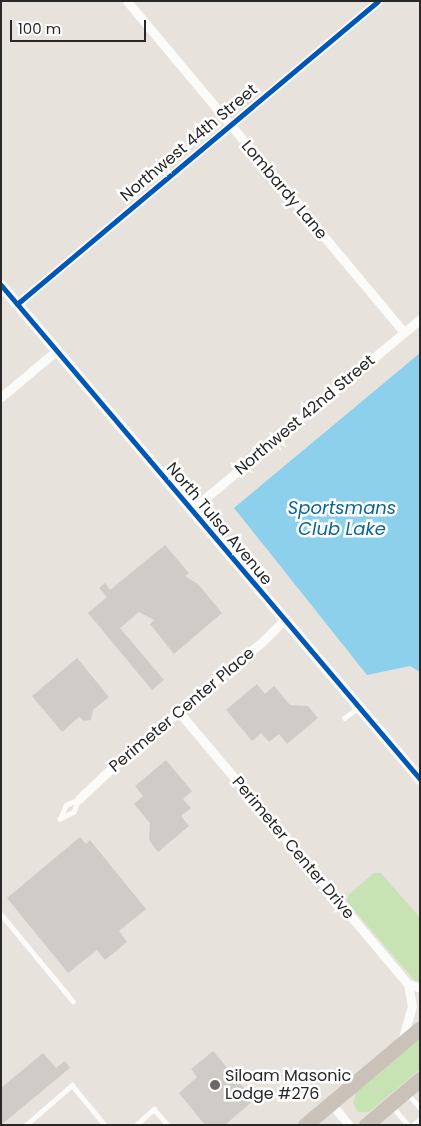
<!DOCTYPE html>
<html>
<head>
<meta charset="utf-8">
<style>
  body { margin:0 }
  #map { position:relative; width:421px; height:1126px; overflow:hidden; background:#e7e2dc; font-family:Poppins,sans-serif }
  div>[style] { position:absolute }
  .green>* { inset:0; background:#c7e3b4 }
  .water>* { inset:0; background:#8dd0eb }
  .building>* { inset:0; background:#cfccc8 }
  .service>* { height:4.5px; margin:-2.25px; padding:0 2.25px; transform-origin:2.25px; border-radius:2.25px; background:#fbfbfa }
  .minor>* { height:9px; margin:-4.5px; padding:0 4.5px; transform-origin:4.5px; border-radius:4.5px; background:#fbfbfa }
  .tertiary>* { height:11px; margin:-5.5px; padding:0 5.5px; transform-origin:5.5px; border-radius:5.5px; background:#fbfbfa }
  .trunk>* { height:15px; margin:-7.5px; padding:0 7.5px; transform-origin:7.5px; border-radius:7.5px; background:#cac2b8 }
  .cycleway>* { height:5px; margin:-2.5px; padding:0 2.5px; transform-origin:2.5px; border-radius:2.5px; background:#0057b8 }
  .dots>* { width:14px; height:14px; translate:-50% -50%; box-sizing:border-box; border:2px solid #fff; border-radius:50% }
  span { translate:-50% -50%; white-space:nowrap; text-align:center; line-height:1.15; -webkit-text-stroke:5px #fff; paint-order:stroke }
  .street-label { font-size:16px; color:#282828 }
  .poi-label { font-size:16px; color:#282828 }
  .left { translate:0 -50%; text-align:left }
  .water-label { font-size:18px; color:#0a6599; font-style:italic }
  .frame { position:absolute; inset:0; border:2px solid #282828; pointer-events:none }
  .scale { position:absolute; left:10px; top:20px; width:136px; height:22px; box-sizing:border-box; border:2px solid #282828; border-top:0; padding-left:6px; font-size:15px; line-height:18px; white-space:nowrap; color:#282828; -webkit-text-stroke:4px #fff; paint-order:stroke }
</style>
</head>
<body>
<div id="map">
  <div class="green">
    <div style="clip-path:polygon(374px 873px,381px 873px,420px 918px,420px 982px,415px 981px,347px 902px,348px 895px)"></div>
    <div style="clip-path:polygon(420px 1038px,420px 1069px,369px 1112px,358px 1112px,353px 1103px,356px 1092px)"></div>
  </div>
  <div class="water">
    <div style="clip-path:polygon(420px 353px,420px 672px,410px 666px,367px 675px,234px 508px)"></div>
  </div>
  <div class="building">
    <div style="clip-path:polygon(165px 545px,189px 573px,185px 576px,198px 584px,222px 613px,174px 654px,150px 624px,154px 620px,139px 612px,120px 628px,164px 680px,152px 690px,88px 613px,107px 597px,99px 588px,105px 583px,110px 590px)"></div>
    <div style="clip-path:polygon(77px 658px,109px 697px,93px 710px,91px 720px,84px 721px,79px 717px,62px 732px,32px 696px)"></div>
    <div style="clip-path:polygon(257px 684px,265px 694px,274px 686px,290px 705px,308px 706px,318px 718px,287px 744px,279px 734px,269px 742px,261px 733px,252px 741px,226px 710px)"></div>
    <div style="clip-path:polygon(166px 760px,192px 791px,183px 799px,191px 808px,181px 816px,189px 826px,158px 852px,149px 840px,150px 823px,134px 804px,143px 796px,135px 786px)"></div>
    <div style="clip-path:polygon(80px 837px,86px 844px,90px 840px,146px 909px,119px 931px,127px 942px,105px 960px,97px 950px,68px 973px,7px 898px)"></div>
    <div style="clip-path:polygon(213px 1051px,254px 1100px,225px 1125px,205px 1125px,179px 1093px,197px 1077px,191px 1069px)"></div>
    <div style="clip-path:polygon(43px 1053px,56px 1068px,65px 1061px,70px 1068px,1px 1125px,1px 1088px)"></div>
  </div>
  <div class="service">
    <div style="left:344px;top:718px;width:17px;rotate:-36deg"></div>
    <div style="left:79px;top:799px;width:14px;rotate:111deg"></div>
    <div style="left:74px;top:812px;width:16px;rotate:153deg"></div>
    <div style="left:60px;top:819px;width:15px;rotate:-67deg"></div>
    <div style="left:66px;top:805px;width:14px;rotate:-25deg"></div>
    <div style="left:1px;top:914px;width:113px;rotate:50.4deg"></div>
    <div style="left:408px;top:1094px;width:18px;rotate:49deg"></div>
    <div style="left:393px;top:1107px;width:23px;rotate:50deg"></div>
    <div style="left:26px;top:1125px;width:61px;rotate:-41deg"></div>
    <div style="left:72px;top:1085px;width:52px;rotate:50.5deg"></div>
    <div style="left:136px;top:1125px;width:24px;rotate:-42deg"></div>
    <div style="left:154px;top:1109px;width:21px;rotate:49deg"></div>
    <div style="left:413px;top:1125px;width:9px;rotate:-41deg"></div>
  </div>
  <div class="minor">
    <div style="left:127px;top:1px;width:432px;rotate:50.1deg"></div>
    <div style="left:17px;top:304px;width:471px;rotate:-40deg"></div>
    <div style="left:1px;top:397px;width:72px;rotate:-39.9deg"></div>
    <div style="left:191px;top:510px;width:298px;rotate:-39.8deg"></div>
    <div style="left:178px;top:711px;width:357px;rotate:49.9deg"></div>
    <div style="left:408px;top:984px;width:22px;rotate:80deg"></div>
    <div style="left:412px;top:1006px;width:36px;rotate:106deg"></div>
    <div style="left:79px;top:799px;width:55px;rotate:-43.5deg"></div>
    <div style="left:119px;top:761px;width:186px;rotate:-39.8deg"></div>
    <div style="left:262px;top:642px;width:31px;rotate:-45deg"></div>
    <div style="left:408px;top:984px;width:13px;rotate:18deg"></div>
    <div style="left:331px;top:1103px;width:28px;rotate:51deg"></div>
  </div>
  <div class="tertiary">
    <div style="left:1px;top:285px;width:648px;rotate:49.7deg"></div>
  </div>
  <div class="trunk">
    <div style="left:305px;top:1125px;width:150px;rotate:-40.1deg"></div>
    <div style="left:366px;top:1125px;width:71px;rotate:-40.4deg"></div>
  </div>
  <div class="cycleway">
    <div style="left:1px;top:285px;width:648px;rotate:49.7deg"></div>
    <div style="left:17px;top:304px;width:471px;rotate:-40deg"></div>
  </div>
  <div class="dots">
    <div style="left:215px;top:1085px;background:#6b6967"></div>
  </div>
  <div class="street-label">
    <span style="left:189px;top:143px;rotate:-40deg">Northwest 44th Street</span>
    <span style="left:284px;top:190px;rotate:50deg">Lombardy Lane</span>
    <span style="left:305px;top:415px;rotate:-40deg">Northwest 42nd Street</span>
    <span style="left:219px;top:524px;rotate:50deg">North Tulsa Avenue</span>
    <span style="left:182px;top:710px;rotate:-40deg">Perimeter Center Place</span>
    <span style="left:293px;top:848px;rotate:50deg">Perimeter Center Drive</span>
  </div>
  <div class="poi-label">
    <span class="left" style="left:225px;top:1085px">Siloam Masonic<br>Lodge #276</span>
  </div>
  <div class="water-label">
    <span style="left:342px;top:519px">Sportsmans<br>Club Lake</span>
  </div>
  <div class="frame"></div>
  <div class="scale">100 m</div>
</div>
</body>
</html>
